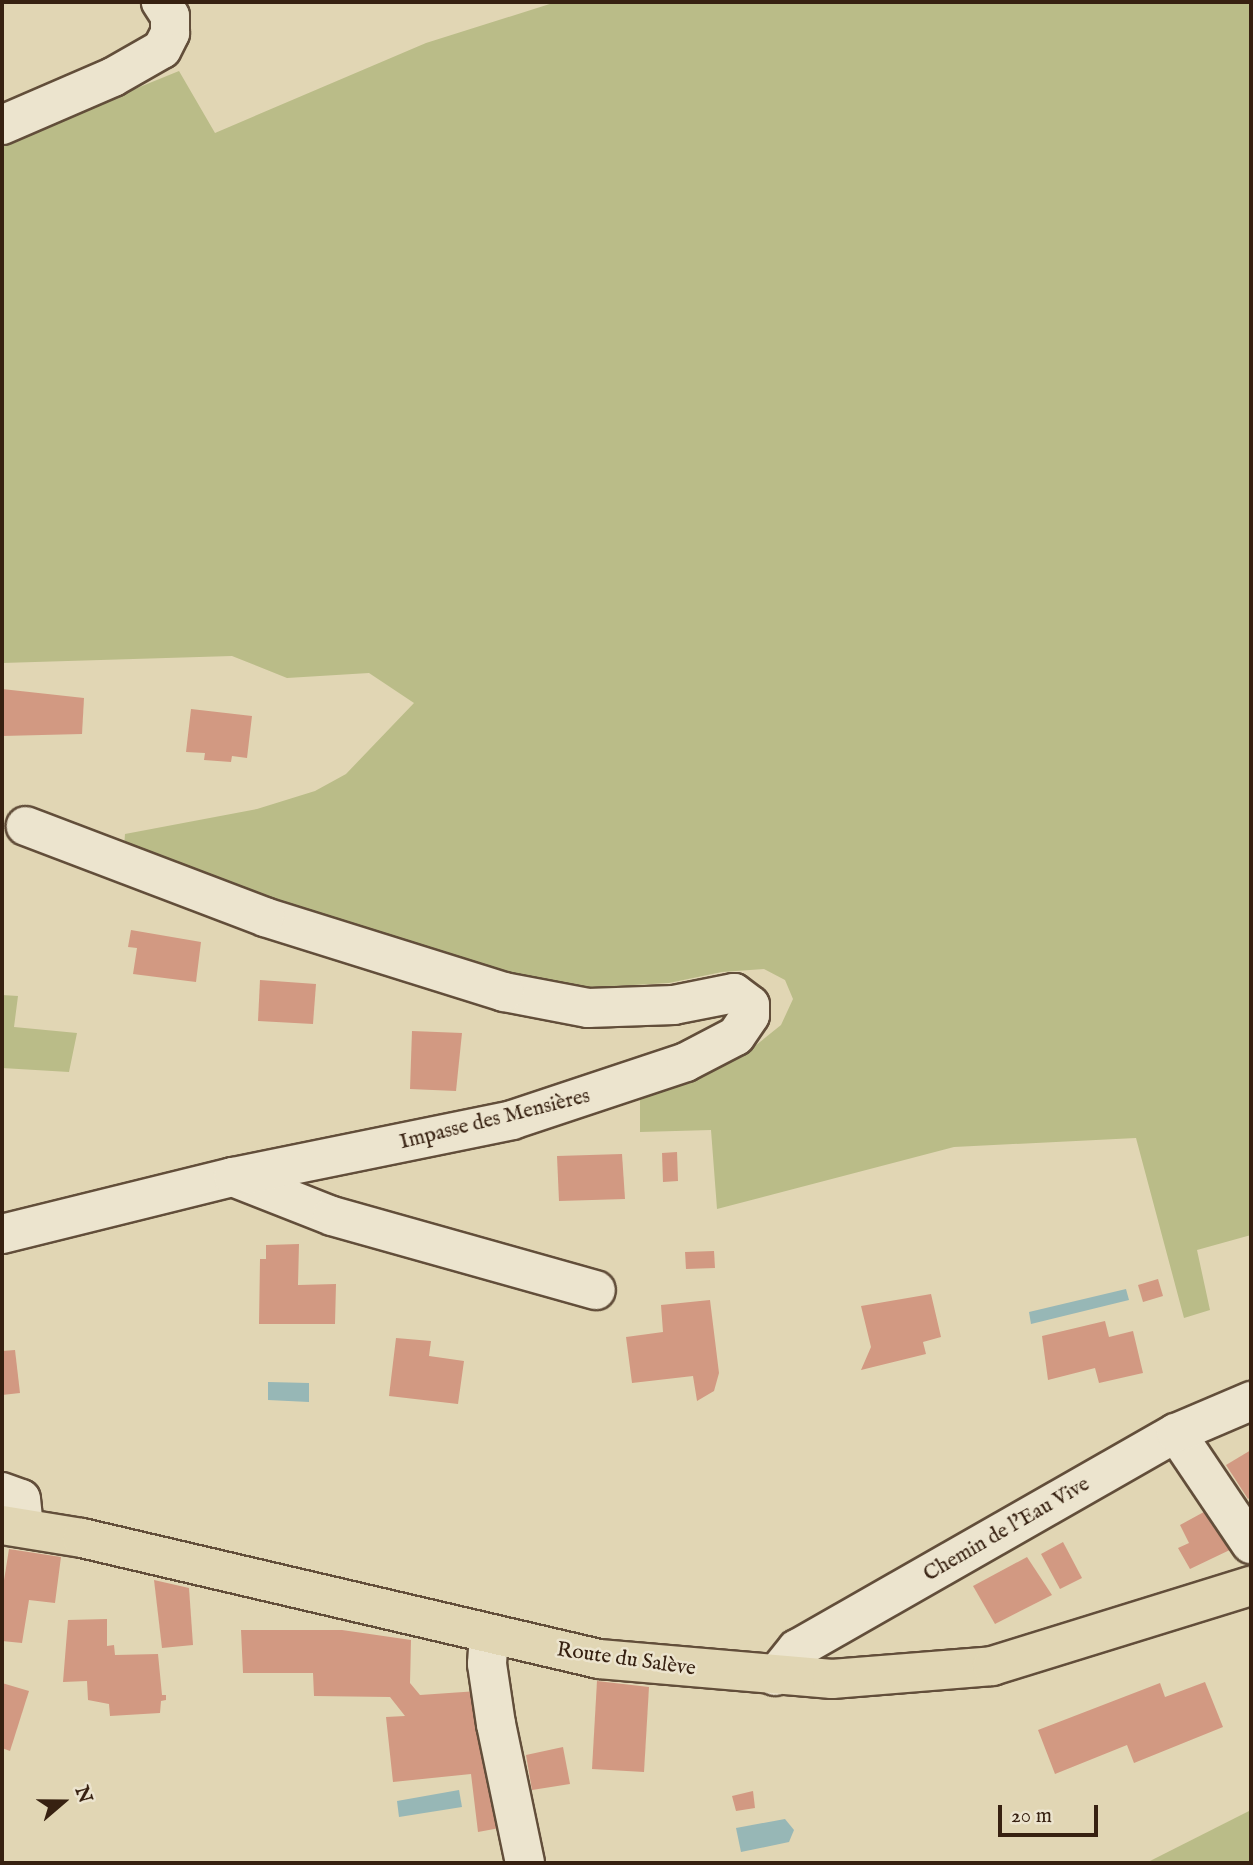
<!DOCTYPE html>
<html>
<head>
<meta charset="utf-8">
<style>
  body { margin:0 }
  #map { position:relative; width:1253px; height:1865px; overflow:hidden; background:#e1d6b4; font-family:"IM FELL English",serif }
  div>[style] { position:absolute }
  .green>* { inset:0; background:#babc88 }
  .water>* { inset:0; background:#97b7b6 }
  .building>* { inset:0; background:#d29982 }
  .roads { filter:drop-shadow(2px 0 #624e3a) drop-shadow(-2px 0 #624e3a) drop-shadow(0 2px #624e3a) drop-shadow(0 -2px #624e3a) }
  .minor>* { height:38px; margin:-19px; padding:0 19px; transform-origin:19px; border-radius:19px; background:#ece4ce }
  .major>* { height:38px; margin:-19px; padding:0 19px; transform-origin:19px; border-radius:19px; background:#e1d6b4 }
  span { translate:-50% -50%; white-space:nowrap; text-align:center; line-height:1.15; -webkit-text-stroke:5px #ece4ce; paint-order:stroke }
  .street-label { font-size:21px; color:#372111 }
  .frame { position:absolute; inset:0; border:4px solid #372111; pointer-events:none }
  .north { position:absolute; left:28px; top:1767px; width:70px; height:70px; -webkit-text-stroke:5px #ece4ce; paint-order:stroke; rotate:70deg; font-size:19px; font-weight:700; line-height:28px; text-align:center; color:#372111 }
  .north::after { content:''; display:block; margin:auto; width:24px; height:32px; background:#372111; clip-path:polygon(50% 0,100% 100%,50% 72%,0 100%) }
  .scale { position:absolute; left:998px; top:1805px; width:100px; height:32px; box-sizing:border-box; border:4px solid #372111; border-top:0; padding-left:9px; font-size:21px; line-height:24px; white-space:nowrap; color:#372111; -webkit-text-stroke:5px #ece4ce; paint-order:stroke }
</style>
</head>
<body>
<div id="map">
  <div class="green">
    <div style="clip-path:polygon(556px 2px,1251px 2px,1251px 1235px,1197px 1250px,1210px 1310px,1184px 1318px,1136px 1138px,954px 1147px,717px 1209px,711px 1130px,640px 1132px,640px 1096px,755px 1046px,781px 1025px,793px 999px,785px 980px,764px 969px,722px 972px,669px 983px,563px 989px,506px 976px,124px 848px,125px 834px,257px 809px,315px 791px,346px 774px,414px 703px,369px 673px,287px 678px,232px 656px,2px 663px,2px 143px,179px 71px,215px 133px,426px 43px)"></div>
    <div style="clip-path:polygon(2px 995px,18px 996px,14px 1027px,77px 1033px,69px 1072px,2px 1068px)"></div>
    <div style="clip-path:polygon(1251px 1810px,1251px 1863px,1146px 1863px)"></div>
  </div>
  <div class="water">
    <div style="clip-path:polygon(1126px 1289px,1129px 1300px,1031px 1324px,1029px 1312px)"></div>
    <div style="clip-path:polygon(268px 1382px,309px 1383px,309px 1402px,268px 1400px)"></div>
    <div style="clip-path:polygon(459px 1790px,462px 1807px,399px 1817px,397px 1801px)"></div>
    <div style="clip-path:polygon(785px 1819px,794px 1830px,789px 1842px,741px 1852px,736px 1828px)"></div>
  </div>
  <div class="building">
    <div style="clip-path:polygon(2px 689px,84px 698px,82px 734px,2px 736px)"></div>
    <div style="clip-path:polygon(191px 709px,252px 716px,247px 758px,232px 756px,231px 762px,204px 760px,205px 753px,186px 752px)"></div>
    <div style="clip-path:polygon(131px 930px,201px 942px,196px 982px,133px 974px,137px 948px,128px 947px)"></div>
    <div style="clip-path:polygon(260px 980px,316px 984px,313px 1024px,258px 1021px)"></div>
    <div style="clip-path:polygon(412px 1031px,462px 1033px,456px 1091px,410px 1089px)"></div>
    <div style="clip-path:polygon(677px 1152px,678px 1181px,663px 1182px,662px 1153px)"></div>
    <div style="clip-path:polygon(622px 1154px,625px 1199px,559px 1201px,557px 1156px)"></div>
    <div style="clip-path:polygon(299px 1244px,298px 1285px,336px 1284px,335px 1324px,259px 1324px,260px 1259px,266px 1259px,266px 1245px)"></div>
    <div style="clip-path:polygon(714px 1251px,715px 1268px,686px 1269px,685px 1252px)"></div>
    <div style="clip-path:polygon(1158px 1279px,1163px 1296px,1143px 1302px,1138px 1285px)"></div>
    <div style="clip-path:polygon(931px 1294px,941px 1337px,923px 1342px,926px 1354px,861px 1370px,871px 1347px,861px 1306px)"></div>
    <div style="clip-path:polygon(710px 1300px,719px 1373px,714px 1391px,697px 1401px,693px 1376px,632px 1383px,626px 1337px,663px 1332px,661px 1305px)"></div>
    <div style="clip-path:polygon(1105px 1321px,1109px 1337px,1133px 1331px,1143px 1373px,1099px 1383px,1095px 1368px,1048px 1380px,1042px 1336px)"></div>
    <div style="clip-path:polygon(396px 1338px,431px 1341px,429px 1356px,464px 1361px,458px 1404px,389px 1396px)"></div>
    <div style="clip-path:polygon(15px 1350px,20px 1393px,2px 1395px,2px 1351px)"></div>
    <div style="clip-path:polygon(1251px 1450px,1251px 1497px,1248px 1499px,1226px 1465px)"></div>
    <div style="clip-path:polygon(1213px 1507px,1236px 1547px,1190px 1569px,1178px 1548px,1189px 1543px,1180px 1525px)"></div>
    <div style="clip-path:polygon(1063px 1542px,1082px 1578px,1060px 1589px,1041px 1554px)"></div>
    <div style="clip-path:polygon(9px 1549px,61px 1557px,55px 1603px,29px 1600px,22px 1643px,2px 1641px,2px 1593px)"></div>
    <div style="clip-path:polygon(1027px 1557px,1052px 1595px,995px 1624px,973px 1586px)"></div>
    <div style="clip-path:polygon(154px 1580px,189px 1588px,193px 1645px,162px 1648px)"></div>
    <div style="clip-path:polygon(107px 1619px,107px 1646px,114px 1645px,115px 1655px,158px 1654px,162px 1695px,166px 1695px,166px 1700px,161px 1701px,160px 1713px,110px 1716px,109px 1704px,88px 1700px,87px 1681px,63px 1682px,68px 1620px)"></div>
    <div style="clip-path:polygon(241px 1630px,342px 1630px,411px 1640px,410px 1683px,420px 1695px,478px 1691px,505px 1827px,478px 1832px,471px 1774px,393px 1782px,386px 1717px,405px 1716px,390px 1697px,314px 1696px,313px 1673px,243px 1673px)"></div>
    <div style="clip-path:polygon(597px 1681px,649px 1687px,644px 1772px,592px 1769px)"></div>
    <div style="clip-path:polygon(1205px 1682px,1223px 1727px,1134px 1763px,1127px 1745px,1055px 1774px,1038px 1730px,1160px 1683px,1165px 1697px)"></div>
    <div style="clip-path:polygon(2px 1683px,29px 1691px,10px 1751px,2px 1748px)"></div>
    <div style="clip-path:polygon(563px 1747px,570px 1784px,532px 1790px,526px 1755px)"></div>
    <div style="clip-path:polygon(753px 1791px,755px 1808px,736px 1811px,732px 1796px)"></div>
  </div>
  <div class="roads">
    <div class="minor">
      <div style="left:2px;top:125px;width:121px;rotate:-23.4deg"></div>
      <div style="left:113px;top:77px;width:56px;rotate:-29.7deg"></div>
      <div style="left:162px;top:49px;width:18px;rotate:-63deg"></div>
      <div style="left:170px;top:33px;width:17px;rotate:-90deg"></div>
      <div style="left:170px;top:16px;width:17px;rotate:-123deg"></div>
      <div style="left:233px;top:1177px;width:106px;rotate:21.5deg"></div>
      <div style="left:332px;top:1216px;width:274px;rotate:15.7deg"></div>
      <div style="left:2px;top:1234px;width:238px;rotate:-13.9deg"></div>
      <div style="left:233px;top:1177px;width:285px;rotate:-11.5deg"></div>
      <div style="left:512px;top:1120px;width:183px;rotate:-18.4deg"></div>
      <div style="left:686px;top:1062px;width:56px;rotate:-27.5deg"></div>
      <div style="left:736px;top:1036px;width:25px;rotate:-56deg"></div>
      <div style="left:750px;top:1015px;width:10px;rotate:-90deg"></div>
      <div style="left:750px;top:1005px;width:20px;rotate:-143deg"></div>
      <div style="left:734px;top:993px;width:61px;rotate:168.7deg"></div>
      <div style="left:674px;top:1005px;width:86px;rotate:178deg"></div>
      <div style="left:588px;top:1008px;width:86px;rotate:-169.2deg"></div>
      <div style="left:504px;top:992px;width:250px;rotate:-162.6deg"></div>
      <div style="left:265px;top:917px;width:256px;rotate:-159.2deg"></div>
      <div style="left:1176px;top:1433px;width:134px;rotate:56deg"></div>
      <div style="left:2px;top:1492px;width:20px;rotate:20deg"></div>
      <div style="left:21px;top:1499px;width:29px;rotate:84deg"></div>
      <div style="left:489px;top:1635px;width:29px;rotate:94deg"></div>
      <div style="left:487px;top:1664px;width:61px;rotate:81.5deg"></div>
      <div style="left:496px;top:1724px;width:142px;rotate:78.2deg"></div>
      <div style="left:775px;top:1676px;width:35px;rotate:-51deg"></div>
      <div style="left:797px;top:1649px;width:436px;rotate:-29.7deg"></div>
      <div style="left:1176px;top:1433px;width:82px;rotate:-23.1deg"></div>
    </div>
    <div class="major">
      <div style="left:2px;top:1525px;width:81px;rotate:9.2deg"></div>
      <div style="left:82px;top:1538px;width:531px;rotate:13.17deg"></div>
      <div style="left:599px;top:1659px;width:234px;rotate:4.9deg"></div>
      <div style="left:832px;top:1679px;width:161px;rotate:-4.6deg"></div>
      <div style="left:992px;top:1666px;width:271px;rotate:-17.2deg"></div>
    </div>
  </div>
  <div class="street-label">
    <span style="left:495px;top:1120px;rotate:-14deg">Impasse des Mensières</span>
    <span style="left:1007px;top:1530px;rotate:-30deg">Chemin de l'Eau Vive</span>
    <span style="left:626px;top:1660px;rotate:8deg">Route du Salève</span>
  </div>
  <div class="frame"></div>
  <div class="north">N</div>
  <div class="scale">20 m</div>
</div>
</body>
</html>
